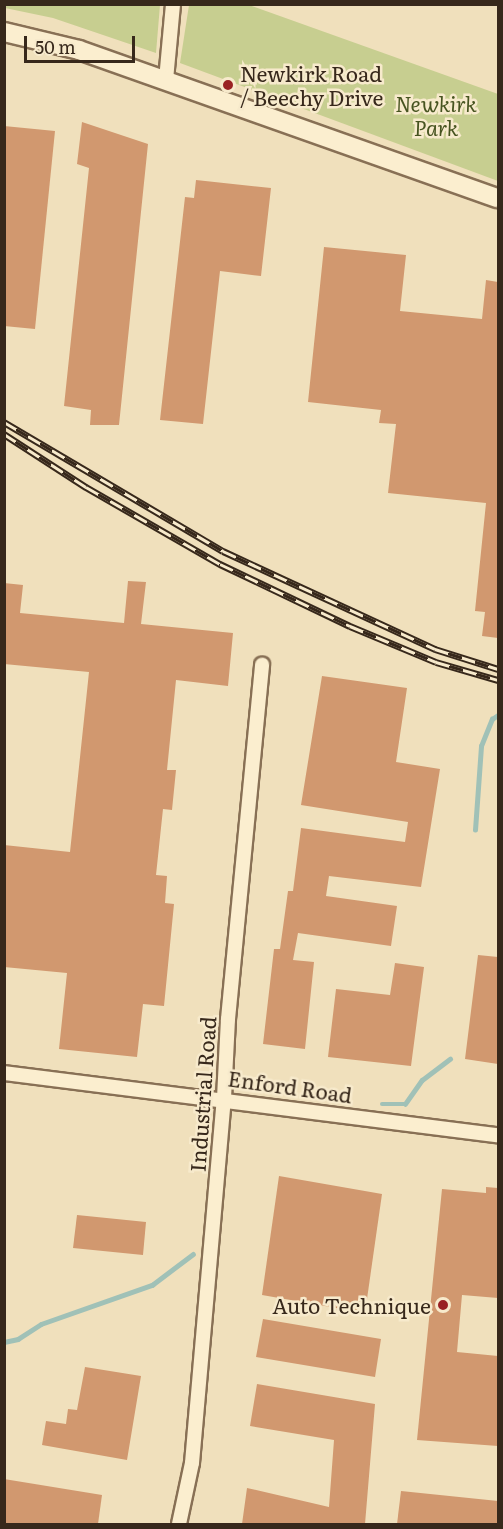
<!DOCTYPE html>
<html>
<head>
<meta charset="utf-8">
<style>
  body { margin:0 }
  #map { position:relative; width:503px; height:1529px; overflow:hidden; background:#f0e0bc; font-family:Literata,serif }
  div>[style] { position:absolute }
  .green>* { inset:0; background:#c7ce90 }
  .stream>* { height:4.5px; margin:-2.25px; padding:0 2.25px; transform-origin:2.25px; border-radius:2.25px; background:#a0c1b7 }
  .building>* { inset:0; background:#d1986f }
  .roads { filter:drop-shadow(2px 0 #887055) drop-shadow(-2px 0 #887055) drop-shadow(0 2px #887055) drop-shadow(0 -2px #887055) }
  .street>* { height:14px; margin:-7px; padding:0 7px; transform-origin:7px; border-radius:7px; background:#fbeecf }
  .secondary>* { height:18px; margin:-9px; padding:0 9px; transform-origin:9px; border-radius:9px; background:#fbeecf }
  .rail>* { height:7px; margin-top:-3.5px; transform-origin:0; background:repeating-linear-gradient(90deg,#f7eacc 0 14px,#37281b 0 28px); box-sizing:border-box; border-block:2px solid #37281b }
  .dots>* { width:16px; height:16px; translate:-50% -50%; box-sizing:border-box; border:3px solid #f7eacc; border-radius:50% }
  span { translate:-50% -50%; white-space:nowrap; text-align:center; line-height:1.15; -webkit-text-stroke:5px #f7eacc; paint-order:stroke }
  .poi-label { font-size:21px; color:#37281b }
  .left { translate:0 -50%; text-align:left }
  .right { translate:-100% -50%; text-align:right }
  .park-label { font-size:21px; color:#475420; font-style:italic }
  .street-label { font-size:21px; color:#37281b }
  .frame { position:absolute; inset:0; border:6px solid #37281b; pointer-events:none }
  .scale { position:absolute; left:24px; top:36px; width:111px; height:27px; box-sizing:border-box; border:3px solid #37281b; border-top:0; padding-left:8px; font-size:18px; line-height:21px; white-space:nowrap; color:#37281b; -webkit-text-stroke:4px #f7eacc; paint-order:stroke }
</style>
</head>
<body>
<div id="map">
  <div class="green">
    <div style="clip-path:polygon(4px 5px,160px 5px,156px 53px,53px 18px,5px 8px)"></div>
    <div style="clip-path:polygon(189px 5px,249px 5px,498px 94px,498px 181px,180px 63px)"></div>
  </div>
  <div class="stream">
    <div style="left:475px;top:830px;width:84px;rotate:-85.9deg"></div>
    <div style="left:481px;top:746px;width:29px;rotate:-68deg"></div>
    <div style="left:492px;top:719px;width:7px;rotate:-34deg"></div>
    <div style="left:382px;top:1104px;width:23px"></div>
    <div style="left:405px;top:1104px;width:29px;rotate:-55deg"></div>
    <div style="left:422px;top:1080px;width:35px;rotate:-37deg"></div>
    <div style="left:4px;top:1342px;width:14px;rotate:-12deg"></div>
    <div style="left:18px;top:1339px;width:27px;rotate:-33deg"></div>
    <div style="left:41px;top:1324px;width:118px;rotate:-19.4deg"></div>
    <div style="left:152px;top:1285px;width:51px;rotate:-37.1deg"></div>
  </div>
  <div class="building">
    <div style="clip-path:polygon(82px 122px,148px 144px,119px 425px,90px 425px,91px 410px,64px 406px,89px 168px,77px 164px)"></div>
    <div style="clip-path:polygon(4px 126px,55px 131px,35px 329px,4px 326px)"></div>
    <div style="clip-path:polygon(196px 180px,271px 188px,261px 276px,220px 271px,203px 424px,160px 420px,185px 197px,194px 198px)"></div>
    <div style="clip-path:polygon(324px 247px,406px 255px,400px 311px,482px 319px,486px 280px,498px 282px,498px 638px,482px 636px,485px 612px,475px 611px,486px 503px,388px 493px,396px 424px,379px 423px,381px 410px,308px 402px)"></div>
    <div style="clip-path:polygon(128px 581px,146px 582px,141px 624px,233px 633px,228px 686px,176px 680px,167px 770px,176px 770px,172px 810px,163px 809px,156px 875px,167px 876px,165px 903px,174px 904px,164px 1006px,143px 1004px,137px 1057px,59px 1049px,67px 973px,4px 967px,4px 845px,70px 852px,89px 672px,4px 664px,4px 583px,23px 585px,20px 613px,124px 623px)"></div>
    <div style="clip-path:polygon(322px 676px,407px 688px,396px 762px,440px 769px,421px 887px,329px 876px,326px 896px,397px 906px,391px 946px,298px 933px,293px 960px,314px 962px,305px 1049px,263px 1044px,274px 949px,280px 949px,288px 891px,293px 891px,301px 828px,405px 842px,408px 822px,301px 805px)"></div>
    <div style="clip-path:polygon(478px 955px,498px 957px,498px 1064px,465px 1059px)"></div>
    <div style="clip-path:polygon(395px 963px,424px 967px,411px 1066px,328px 1057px,336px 989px,390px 995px)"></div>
    <div style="clip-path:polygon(279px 1176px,382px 1194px,365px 1313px,262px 1295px)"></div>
    <div style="clip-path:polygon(486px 1187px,498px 1188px,498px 1298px,462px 1295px,457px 1352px,498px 1356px,498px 1446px,417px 1440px,442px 1189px,486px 1193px)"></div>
    <div style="clip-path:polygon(77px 1215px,146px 1222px,143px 1255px,73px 1248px)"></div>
    <div style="clip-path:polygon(263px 1319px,381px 1339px,375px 1377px,256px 1357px)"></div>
    <div style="clip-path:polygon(85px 1367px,141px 1376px,127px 1460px,42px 1445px,46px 1421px,66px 1424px,68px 1409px,77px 1410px)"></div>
    <div style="clip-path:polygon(257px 1384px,375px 1404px,365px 1524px,242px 1524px,247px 1488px,329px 1507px,334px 1440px,250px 1426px)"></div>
    <div style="clip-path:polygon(4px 1479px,102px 1495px,98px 1524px,4px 1524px)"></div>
    <div style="clip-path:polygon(401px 1491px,498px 1501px,498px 1524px,397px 1524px)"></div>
  </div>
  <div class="roads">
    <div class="street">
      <div style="left:166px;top:80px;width:76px;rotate:-84.7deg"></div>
      <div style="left:4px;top:1073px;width:498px;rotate:7.2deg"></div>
      <div style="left:179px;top:1524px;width:62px;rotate:-78deg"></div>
      <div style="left:192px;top:1463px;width:366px;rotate:-85deg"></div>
      <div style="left:224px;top:1098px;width:79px;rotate:-87.1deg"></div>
      <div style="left:228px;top:1019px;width:356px;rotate:-84.5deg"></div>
    </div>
    <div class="secondary">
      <div style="left:4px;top:32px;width:77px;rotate:13.5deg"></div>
      <div style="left:79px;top:50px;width:444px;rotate:19.5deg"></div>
    </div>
  </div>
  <div class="rail">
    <div style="left:4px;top:422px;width:254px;rotate:30.5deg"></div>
    <div style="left:223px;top:551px;width:234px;rotate:24.8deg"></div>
    <div style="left:435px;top:649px;width:66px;rotate:17.6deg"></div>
    <div style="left:4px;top:434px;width:98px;rotate:32.9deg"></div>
    <div style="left:86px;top:487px;width:155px;rotate:29.9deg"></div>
    <div style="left:220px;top:564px;width:144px;rotate:25.5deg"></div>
    <div style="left:350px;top:626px;width:93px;rotate:22.7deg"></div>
    <div style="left:436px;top:662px;width:65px;rotate:16.2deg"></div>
  </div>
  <div class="dots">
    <div style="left:228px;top:85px;background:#9a2223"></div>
    <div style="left:443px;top:1305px;background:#9a2223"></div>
  </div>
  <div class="poi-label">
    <span class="left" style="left:240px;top:85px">Newkirk Road<br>/ Beechy Drive</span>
    <span class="right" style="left:431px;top:1305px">Auto Technique</span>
  </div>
  <div class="park-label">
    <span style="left:436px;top:115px">Newkirk<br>Park</span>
  </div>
  <div class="street-label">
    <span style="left:290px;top:1086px;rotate:8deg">Enford Road</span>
    <span style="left:202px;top:1094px;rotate:-86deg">Industrial Road</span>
  </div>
  <div class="frame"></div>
  <div class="scale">50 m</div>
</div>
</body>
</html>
